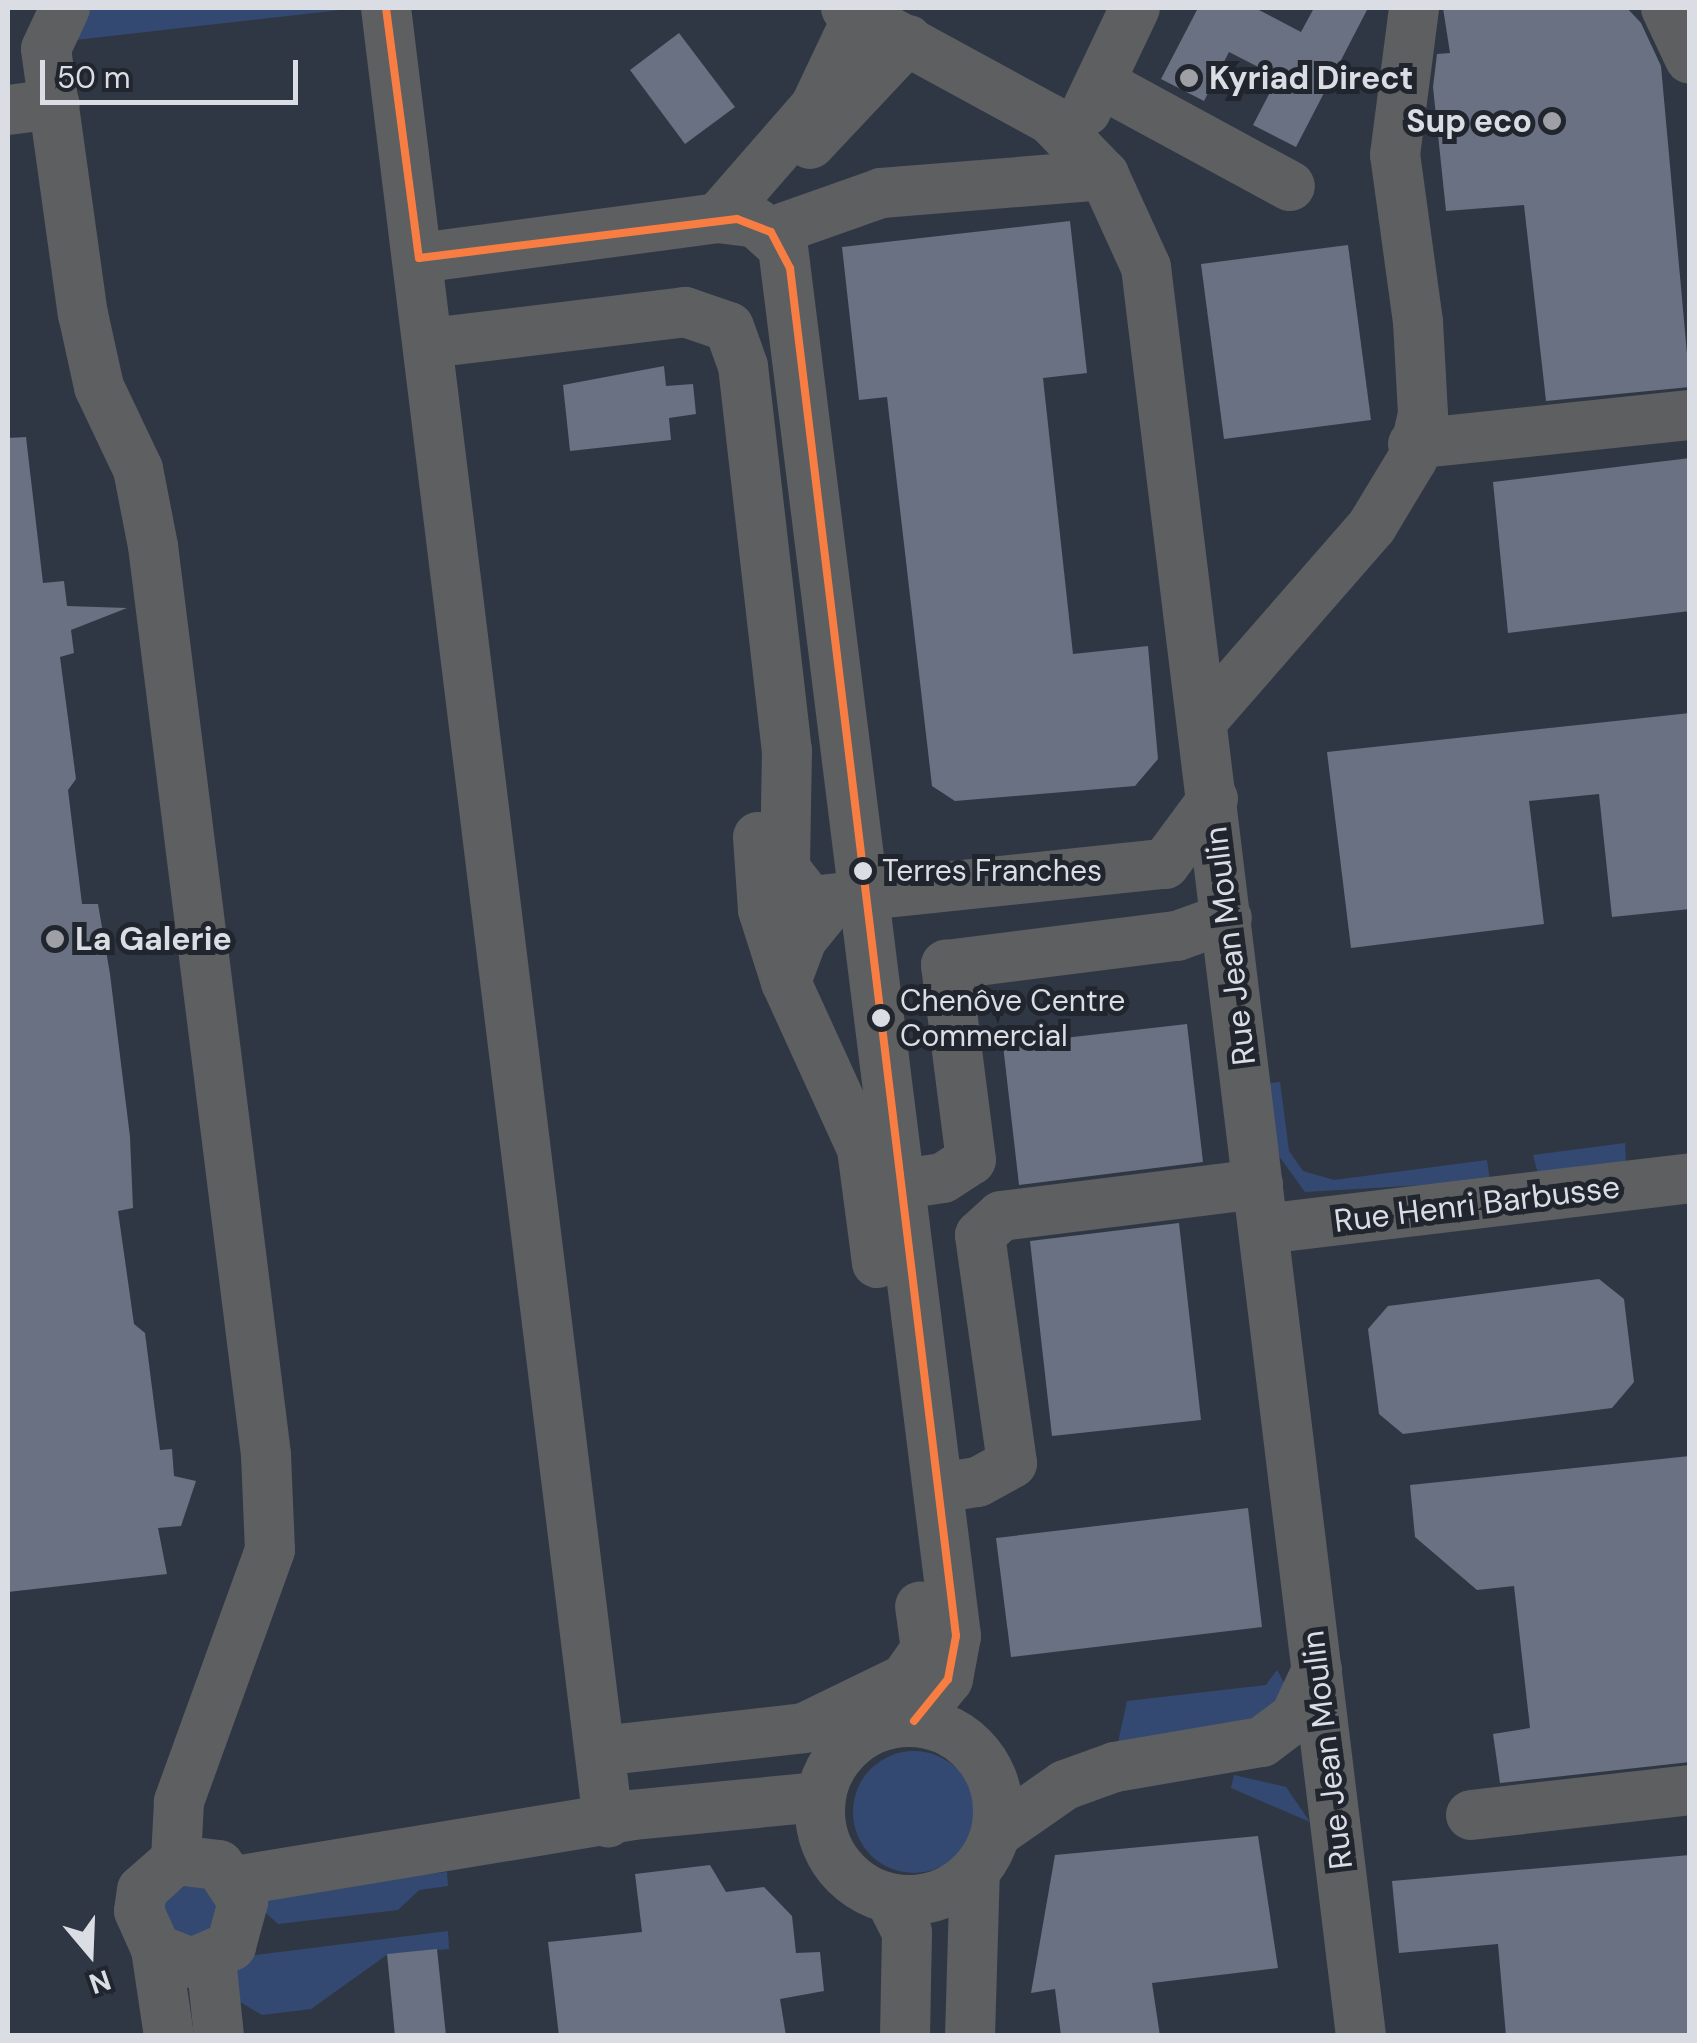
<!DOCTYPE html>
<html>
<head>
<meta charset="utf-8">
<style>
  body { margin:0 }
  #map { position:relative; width:1697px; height:2043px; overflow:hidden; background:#2e3034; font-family:"DM Sans",sans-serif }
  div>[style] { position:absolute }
  .built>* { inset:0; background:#303744 }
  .green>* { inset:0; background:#344972 }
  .round { border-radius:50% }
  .building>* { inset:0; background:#697182 }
  .minor>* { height:50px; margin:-25px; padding:0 25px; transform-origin:25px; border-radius:25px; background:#5e5f61 }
  .minor>.ring { margin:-25px; padding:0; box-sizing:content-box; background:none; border:50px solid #5e5f61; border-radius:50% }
  .bus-1>* { height:8px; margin:-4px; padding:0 4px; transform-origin:4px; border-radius:4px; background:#f77d43 }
  .dots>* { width:28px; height:28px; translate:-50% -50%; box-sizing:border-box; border:5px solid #20252e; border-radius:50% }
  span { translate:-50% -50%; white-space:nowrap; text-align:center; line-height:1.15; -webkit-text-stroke:10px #20252e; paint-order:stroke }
  .bus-label { font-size:30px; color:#dadde3 }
  .left { translate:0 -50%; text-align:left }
  .poi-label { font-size:32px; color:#dadde3; font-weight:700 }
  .right { translate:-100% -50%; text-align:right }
  .street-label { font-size:32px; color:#dadde3 }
  .frame { position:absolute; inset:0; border:10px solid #dadde3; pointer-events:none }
  .north { position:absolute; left:40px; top:1903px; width:100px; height:100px; -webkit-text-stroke:8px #20252e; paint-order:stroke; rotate:161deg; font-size:28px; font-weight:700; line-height:40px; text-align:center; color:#dadde3 }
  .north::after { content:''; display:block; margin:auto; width:35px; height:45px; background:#dadde3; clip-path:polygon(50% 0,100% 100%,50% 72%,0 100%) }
  .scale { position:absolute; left:40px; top:60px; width:258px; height:45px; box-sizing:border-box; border:5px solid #dadde3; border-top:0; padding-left:12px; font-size:30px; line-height:35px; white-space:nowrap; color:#dadde3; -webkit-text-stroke:8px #20252e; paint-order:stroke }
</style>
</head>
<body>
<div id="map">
  <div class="built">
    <div style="clip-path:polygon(8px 8px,1689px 8px,1689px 2035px,8px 2035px)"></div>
  </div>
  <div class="green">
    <div style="clip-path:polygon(89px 8px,358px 8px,75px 40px)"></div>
    <div style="clip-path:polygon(1280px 1082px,1289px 1151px,1303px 1171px,1334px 1180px,1487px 1160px,1490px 1181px,1305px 1192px,1276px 1152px,1270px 1083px)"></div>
    <div style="clip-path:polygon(1625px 1143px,1626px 1163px,1538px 1174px,1533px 1155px)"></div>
    <div style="clip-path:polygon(1277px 1670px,1287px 1688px,1256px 1724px,1117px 1747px,1127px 1701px,1266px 1685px)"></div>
    <div class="round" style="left:853px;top:1751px;width:122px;height:122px"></div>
    <div style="clip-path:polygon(1234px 1775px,1286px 1787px,1310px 1822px,1231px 1788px)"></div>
    <div style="clip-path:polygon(447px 1872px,448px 1886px,419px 1890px,398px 1910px,278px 1924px,266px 1913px,268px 1897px,292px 1890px)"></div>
    <div style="clip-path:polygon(194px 1880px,219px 1896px,215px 1933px,177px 1939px,162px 1903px)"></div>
    <div style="clip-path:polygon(448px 1931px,449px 1949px,388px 1954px,311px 2009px,262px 2015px,237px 2000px,236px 1966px,247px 1956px)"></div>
  </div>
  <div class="building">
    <div style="clip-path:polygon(1198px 8px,1255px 8px,1301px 32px,1314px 8px,1368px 8px,1296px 147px,1253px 125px,1278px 77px,1229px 52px,1204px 101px,1161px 79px)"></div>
    <div style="clip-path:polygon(1443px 8px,1627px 8px,1641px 23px,1661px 66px,1690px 387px,1546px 401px,1524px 205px,1446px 211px,1433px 87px,1437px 54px,1450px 53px)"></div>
    <div style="clip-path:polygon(679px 33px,735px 107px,685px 144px,630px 70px)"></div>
    <div style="clip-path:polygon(1070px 221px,1087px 373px,1043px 378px,1073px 654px,1148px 646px,1158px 759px,1135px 786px,955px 801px,932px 786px,887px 397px,859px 400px,842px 247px)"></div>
    <div style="clip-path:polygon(1348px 245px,1371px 420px,1224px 439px,1201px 264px)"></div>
    <div style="clip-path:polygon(664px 366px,666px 386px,693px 384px,696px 414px,669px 418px,671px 440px,570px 451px,563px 385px)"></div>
    <div style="clip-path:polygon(26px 437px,43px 583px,64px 581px,67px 606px,127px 608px,71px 630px,74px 653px,60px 657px,76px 779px,68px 790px,82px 904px,98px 904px,110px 974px,130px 1137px,133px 1208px,118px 1211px,134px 1324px,145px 1333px,160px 1450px,172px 1449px,174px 1476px,196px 1481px,181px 1526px,158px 1528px,167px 1574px,8px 1592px,8px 438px)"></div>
    <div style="clip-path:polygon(1690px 458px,1690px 611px,1508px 633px,1493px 482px)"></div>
    <div style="clip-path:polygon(1690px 713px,1690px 909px,1612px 917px,1599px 794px,1529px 801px,1544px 924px,1351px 948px,1327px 752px)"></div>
    <div style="clip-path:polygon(1187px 1024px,1203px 1162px,1019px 1185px,1003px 1045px)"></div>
    <div style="clip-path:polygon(1179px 1223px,1201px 1420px,1052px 1436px,1030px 1241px)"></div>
    <div style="clip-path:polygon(1599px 1279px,1624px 1299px,1634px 1382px,1612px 1408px,1403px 1434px,1379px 1414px,1368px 1329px,1388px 1306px)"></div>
    <div style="clip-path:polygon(1690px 1456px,1690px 1762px,1500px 1783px,1493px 1734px,1530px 1728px,1514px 1586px,1477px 1590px,1415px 1537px,1410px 1485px)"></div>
    <div style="clip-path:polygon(1248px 1508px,1262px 1627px,1011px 1657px,996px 1538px)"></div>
    <div style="clip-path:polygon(1258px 1836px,1278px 1968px,1152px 1983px,1160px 2036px,1061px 2036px,1055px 1989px,1031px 1993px,1055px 1855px)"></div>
    <div style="clip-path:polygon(1690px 1855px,1690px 2036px,1506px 2036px,1498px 1944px,1399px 1953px,1392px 1881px)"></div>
    <div style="clip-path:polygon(710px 1865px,726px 1892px,764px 1887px,792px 1916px,796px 1953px,820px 1952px,824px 1991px,780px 1999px,786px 2036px,559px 2036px,548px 1942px,642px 1932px,635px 1874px)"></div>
    <div style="clip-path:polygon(437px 1949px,446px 2036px,395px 2036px,387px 1954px)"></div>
  </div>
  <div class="minor">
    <div style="left:65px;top:8px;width:45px;rotate:114.9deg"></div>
    <div style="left:46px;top:49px;width:268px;rotate:82.1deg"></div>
    <div style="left:83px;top:314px;width:75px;rotate:77.6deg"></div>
    <div style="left:99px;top:387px;width:91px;rotate:64.6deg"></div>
    <div style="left:138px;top:469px;width:78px;rotate:79deg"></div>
    <div style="left:153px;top:546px;width:916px;rotate:82.91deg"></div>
    <div style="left:266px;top:1455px;width:95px;rotate:87.6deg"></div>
    <div style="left:270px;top:1550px;width:268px;rotate:109.9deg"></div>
    <div style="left:179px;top:1802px;width:58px;rotate:93deg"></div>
    <div style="left:386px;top:8px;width:1828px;rotate:83.02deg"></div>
    <div style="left:846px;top:8px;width:232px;rotate:28.6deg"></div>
    <div style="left:1050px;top:119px;width:78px;rotate:46deg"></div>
    <div style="left:1104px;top:175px;width:101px;rotate:65.5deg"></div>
    <div style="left:1146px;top:267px;width:1782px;rotate:83.07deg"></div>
    <div style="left:1666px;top:8px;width:56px;rotate:64.8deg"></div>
    <div style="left:1100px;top:83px;width:216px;rotate:28.5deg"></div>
    <div style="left:8px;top:110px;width:47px;rotate:-7.3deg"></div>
    <div style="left:1086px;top:111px;width:114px;rotate:-64.6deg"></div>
    <div style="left:810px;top:144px;width:143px;rotate:-46.7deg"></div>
    <div style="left:718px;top:218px;width:147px;rotate:-48.9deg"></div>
    <div style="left:815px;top:107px;width:103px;rotate:-64.7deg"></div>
    <div style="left:771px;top:232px;width:117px;rotate:-19.5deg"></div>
    <div style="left:881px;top:193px;width:224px;rotate:-4.6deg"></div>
    <div style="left:419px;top:258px;width:302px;rotate:-7.6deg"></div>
    <div style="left:718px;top:218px;width:38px;rotate:7deg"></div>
    <div style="left:756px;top:223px;width:36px;rotate:42deg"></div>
    <div style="left:783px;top:247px;width:1400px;rotate:82.9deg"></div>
    <div style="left:956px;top:1636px;width:44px;rotate:100.5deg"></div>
    <div style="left:948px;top:1679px;width:54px;rotate:129deg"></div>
    <div style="left:430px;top:343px;width:257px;rotate:-6.9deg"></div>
    <div style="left:685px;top:312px;width:46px;rotate:18.8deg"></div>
    <div style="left:729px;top:327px;width:41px;rotate:70.3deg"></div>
    <div style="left:743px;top:366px;width:387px;rotate:83.5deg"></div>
    <div style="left:787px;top:750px;width:119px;rotate:91deg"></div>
    <div style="left:785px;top:869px;width:41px;rotate:52deg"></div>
    <div style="left:810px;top:901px;width:357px;rotate:-6deg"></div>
    <div style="left:1165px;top:864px;width:81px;rotate:-53.6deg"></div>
    <div style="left:1413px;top:444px;width:279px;rotate:-6deg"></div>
    <div style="left:1202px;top:721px;width:259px;rotate:-48.9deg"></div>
    <div style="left:1372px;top:526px;width:79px;rotate:-58.9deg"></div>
    <div style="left:1413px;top:458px;width:45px;rotate:-77.2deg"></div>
    <div style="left:1423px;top:414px;width:92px;rotate:-93.1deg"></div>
    <div style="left:1418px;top:322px;width:169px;rotate:-97.8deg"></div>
    <div style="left:1395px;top:155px;width:148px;rotate:-82.6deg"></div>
    <div style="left:758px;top:837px;width:73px;rotate:86.1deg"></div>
    <div style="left:763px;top:910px;width:76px;rotate:72.3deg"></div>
    <div style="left:833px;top:901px;width:49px;rotate:129.2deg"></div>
    <div style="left:802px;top:939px;width:46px;rotate:110.4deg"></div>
    <div style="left:786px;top:982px;width:183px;rotate:65.5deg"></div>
    <div style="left:862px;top:1149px;width:115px;rotate:82.5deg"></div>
    <div style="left:903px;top:1184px;width:40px;rotate:-8.5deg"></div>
    <div style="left:943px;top:1178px;width:33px;rotate:-33deg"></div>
    <div style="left:971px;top:1160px;width:197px;rotate:-97.3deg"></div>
    <div style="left:946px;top:965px;width:233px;rotate:-7.2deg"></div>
    <div style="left:1177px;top:936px;width:53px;rotate:-19.8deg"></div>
    <div style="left:1264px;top:1229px;width:429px;rotate:-6.8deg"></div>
    <div style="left:939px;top:1488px;width:39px;rotate:-9deg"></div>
    <div style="left:978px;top:1482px;width:39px;rotate:-29deg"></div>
    <div style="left:1012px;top:1463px;width:230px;rotate:-98deg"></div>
    <div style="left:980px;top:1235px;width:28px;rotate:-42deg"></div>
    <div style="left:1001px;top:1216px;width:259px;rotate:-7.1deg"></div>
    <div class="ring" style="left:820px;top:1722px;width:128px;height:128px"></div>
    <div style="left:600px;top:1751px;width:205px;rotate:-6.4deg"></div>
    <div style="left:804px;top:1728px;width:112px;rotate:-25.9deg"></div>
    <div style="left:905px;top:1679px;width:37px;rotate:-55deg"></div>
    <div style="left:926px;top:1649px;width:43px;rotate:-97.9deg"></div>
    <div style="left:1471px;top:1815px;width:220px;rotate:-6.5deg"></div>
    <div style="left:996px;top:1833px;width:84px;rotate:-34.8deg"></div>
    <div style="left:1065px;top:1785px;width:53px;rotate:-19.8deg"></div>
    <div style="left:1115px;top:1767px;width:149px;rotate:-9.7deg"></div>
    <div style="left:1262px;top:1742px;width:41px;rotate:-37.1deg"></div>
    <div style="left:1295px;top:1717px;width:52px;rotate:-64.9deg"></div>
    <div style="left:235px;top:1881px;width:402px;rotate:-9.4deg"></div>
    <div style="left:632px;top:1815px;width:189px;rotate:-5.5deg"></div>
    <div style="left:890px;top:1899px;width:37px;rotate:63deg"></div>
    <div style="left:907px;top:1932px;width:104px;rotate:91.1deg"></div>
    <div style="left:156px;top:1949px;width:39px;rotate:21deg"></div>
    <div style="left:192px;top:1963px;width:43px;rotate:-23.6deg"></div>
    <div style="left:231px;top:1946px;width:46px;rotate:-74.7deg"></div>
    <div style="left:243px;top:1902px;width:44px;rotate:-123deg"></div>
    <div style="left:219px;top:1865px;width:43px;rotate:-173.4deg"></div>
    <div style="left:176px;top:1860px;width:45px;rotate:138.6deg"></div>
    <div style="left:142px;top:1890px;width:21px;rotate:98deg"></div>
    <div style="left:139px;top:1911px;width:42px;rotate:65.9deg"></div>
    <div style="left:156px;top:1949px;width:88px;rotate:81.5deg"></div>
    <div style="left:211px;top:1959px;width:77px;rotate:84.1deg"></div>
    <div style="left:970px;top:2036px;width:164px;rotate:-88.3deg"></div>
  </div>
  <div class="bus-1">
    <div style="left:386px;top:8px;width:252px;rotate:82.5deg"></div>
    <div style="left:419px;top:258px;width:320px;rotate:-7deg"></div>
    <div style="left:737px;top:219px;width:36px;rotate:21deg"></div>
    <div style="left:771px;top:232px;width:41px;rotate:62.2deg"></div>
    <div style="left:790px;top:268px;width:1378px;rotate:83.08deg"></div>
    <div style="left:956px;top:1636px;width:44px;rotate:100.5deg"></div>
    <div style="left:948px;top:1679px;width:54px;rotate:129deg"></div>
  </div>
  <div class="dots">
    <div style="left:1189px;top:78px;background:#9ea0a6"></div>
    <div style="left:1552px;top:121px;background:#9ea0a6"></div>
    <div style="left:863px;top:871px;background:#dadde3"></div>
    <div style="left:55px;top:939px;background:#9ea0a6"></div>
    <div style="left:881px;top:1018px;background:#dadde3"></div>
  </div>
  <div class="bus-label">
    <span class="left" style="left:882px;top:871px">Terres Franches</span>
    <span class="left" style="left:900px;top:1018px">Chenôve Centre<br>Commercial</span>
  </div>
  <div class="poi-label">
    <span class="left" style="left:1209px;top:78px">Kyriad Direct</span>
    <span class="right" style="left:1532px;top:121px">Sup eco</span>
    <span class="left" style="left:75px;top:939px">La Galerie</span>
  </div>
  <div class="street-label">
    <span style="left:1230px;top:946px;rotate:-97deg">Rue Jean Moulin</span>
    <span style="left:1477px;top:1204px;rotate:-7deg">Rue Henri Barbusse</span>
    <span style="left:1327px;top:1750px;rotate:-97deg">Rue Jean Moulin</span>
  </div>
  <div class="frame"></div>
  <div class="north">N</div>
  <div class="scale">50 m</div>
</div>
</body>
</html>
